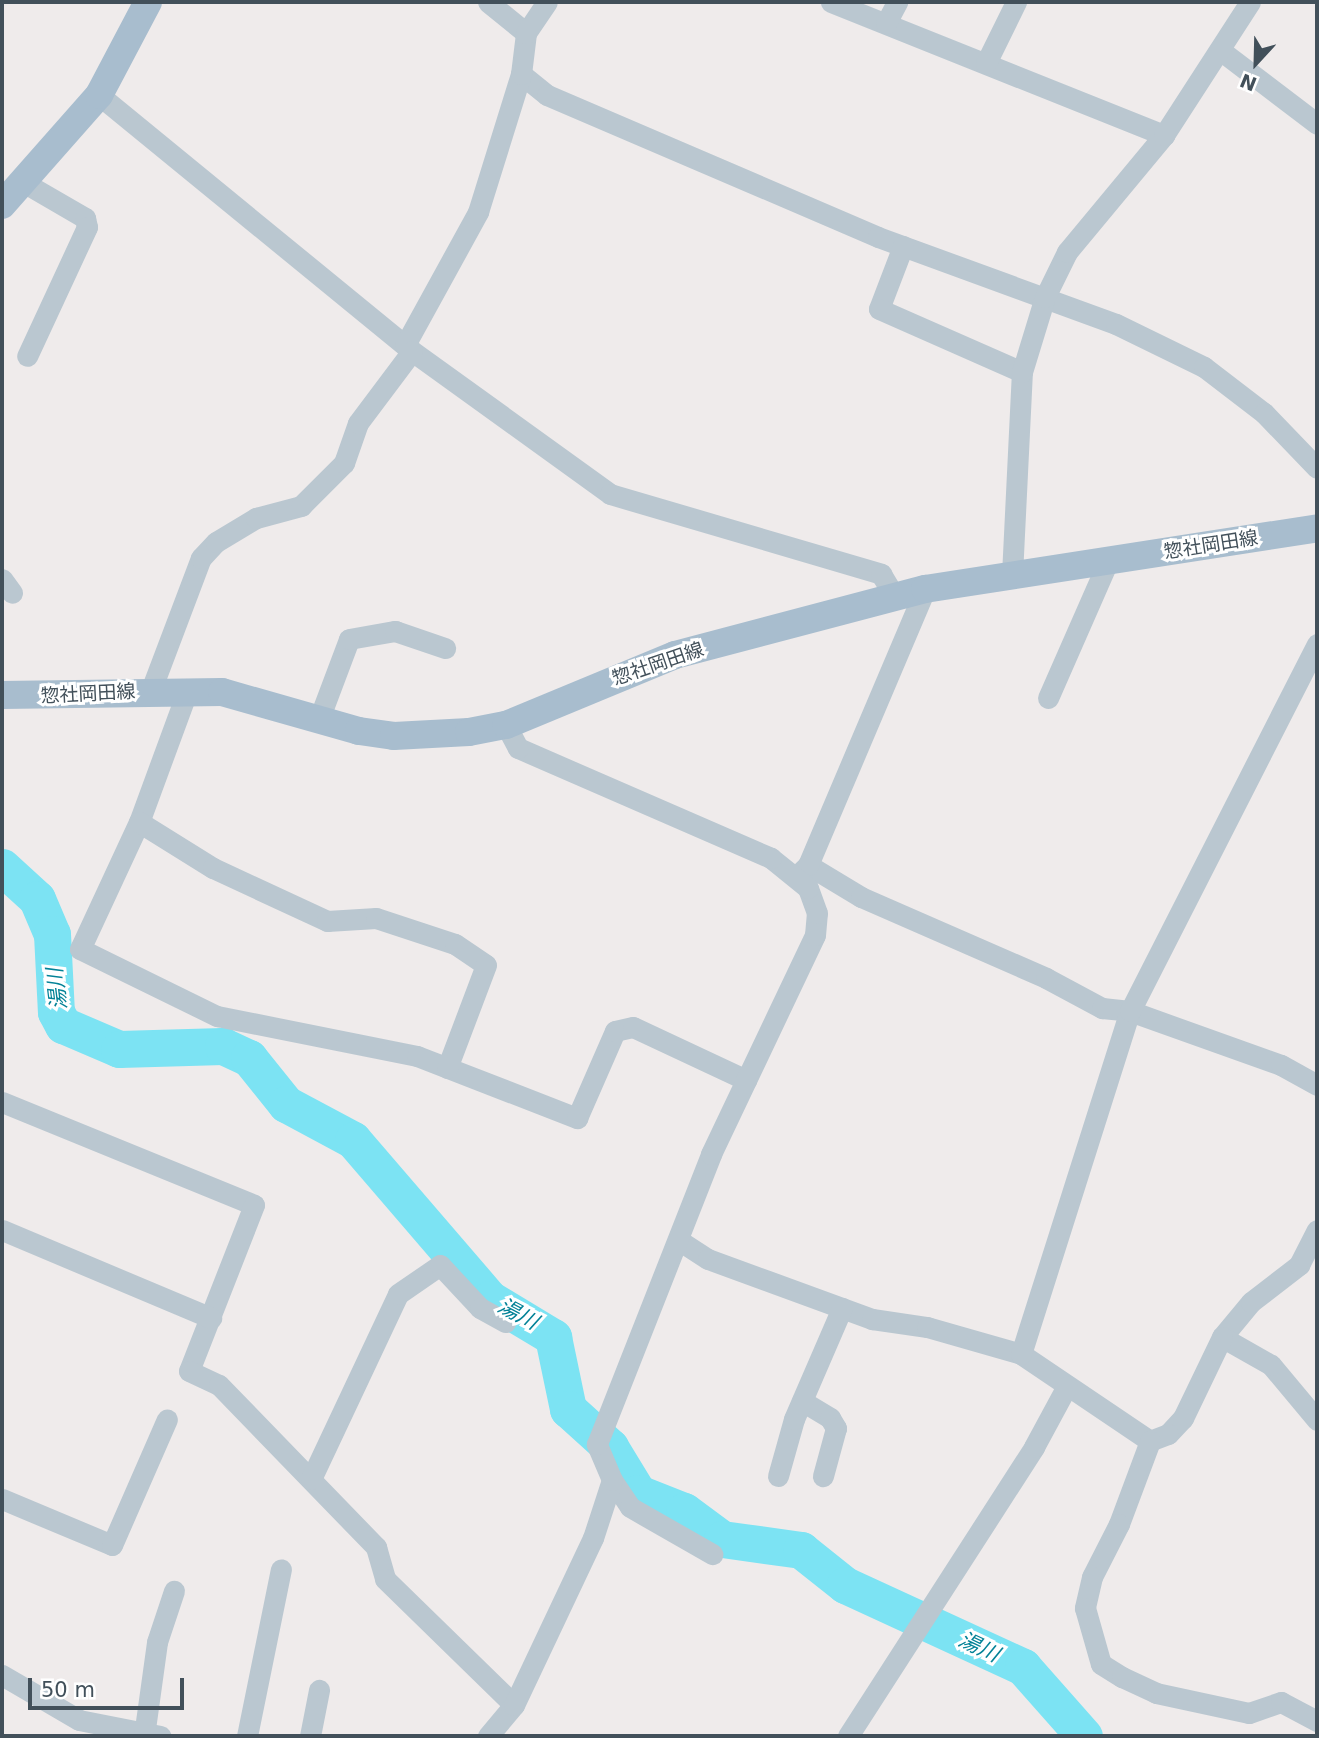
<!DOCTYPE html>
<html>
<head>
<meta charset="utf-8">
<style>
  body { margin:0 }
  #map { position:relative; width:1319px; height:1738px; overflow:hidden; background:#efebeb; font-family:"DejaVu Sans","Noto Sans JP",sans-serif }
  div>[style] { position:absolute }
  .river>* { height:37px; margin:-18.5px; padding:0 18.5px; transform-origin:18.5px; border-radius:18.5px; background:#7ce3f3 }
  .minor>* { height:21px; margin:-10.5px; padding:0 10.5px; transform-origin:10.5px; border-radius:10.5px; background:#bac7d0 }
  .major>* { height:28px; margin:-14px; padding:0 14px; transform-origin:14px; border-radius:14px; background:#a8bdce }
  span { translate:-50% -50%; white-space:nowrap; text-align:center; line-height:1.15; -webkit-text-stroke:6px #fff; paint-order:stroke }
  .street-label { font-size:19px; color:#42505a }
  .water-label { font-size:21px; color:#038297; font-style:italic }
  .frame { position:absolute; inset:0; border:4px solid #42505a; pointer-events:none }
  .north { position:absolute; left:1221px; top:28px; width:70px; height:70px; -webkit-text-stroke:5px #fff; paint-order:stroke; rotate:202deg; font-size:19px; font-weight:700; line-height:28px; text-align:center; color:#42505a }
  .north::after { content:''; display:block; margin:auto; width:24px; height:32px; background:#42505a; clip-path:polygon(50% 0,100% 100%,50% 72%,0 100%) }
  .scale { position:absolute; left:28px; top:1678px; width:156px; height:32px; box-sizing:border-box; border:4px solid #42505a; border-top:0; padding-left:9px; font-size:21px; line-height:24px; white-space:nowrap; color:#42505a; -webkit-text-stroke:5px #fff; paint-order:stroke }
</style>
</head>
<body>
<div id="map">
  <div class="river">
    <div style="left:2px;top:867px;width:47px;rotate:42.4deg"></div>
    <div style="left:37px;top:899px;width:38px;rotate:67deg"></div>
    <div style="left:52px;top:934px;width:78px;rotate:87.1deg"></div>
    <div style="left:56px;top:1012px;width:15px;rotate:62deg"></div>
    <div style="left:63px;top:1025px;width:61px;rotate:23.2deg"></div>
    <div style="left:119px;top:1049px;width:104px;rotate:-1.7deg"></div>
    <div style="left:223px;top:1046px;width:29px;rotate:25deg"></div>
    <div style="left:249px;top:1058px;width:59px;rotate:51.2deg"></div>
    <div style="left:286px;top:1104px;width:76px;rotate:28.2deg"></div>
    <div style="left:353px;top:1140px;width:210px;rotate:49.3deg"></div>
    <div style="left:490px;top:1299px;width:74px;rotate:31.1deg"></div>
    <div style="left:553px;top:1337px;width:74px;rotate:78.2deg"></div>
    <div style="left:568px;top:1409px;width:57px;rotate:42.1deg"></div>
    <div style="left:610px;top:1447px;width:54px;rotate:58.7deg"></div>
    <div style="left:638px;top:1493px;width:49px;rotate:21.4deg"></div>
    <div style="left:684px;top:1511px;width:47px;rotate:36.4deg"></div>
    <div style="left:722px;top:1539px;width:80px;rotate:7.9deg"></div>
    <div style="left:801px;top:1550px;width:56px;rotate:38.5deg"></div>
    <div style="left:845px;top:1585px;width:196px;rotate:24.7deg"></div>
    <div style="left:1023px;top:1667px;width:92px;rotate:48.5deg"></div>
  </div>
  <div class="minor">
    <div style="left:488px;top:2px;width:49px;rotate:39.2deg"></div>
    <div style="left:831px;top:2px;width:359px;rotate:21.8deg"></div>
    <div style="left:886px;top:23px;width:24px;rotate:-62deg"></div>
    <div style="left:1220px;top:50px;width:122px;rotate:37.3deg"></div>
    <div style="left:986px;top:63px;width:68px;rotate:-63.8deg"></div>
    <div style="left:521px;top:74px;width:33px;rotate:39deg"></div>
    <div style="left:547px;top:95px;width:360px;rotate:23.2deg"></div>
    <div style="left:878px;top:237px;width:253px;rotate:20.1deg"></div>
    <div style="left:1116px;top:324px;width:98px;rotate:26deg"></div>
    <div style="left:1204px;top:367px;width:76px;rotate:37.5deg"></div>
    <div style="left:1264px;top:413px;width:76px;rotate:46.1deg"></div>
    <div style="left:99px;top:95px;width:404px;rotate:39.3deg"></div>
    <div style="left:412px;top:351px;width:244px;rotate:35.8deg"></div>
    <div style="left:610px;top:494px;width:283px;rotate:16.4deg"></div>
    <div style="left:881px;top:574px;width:27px;rotate:59deg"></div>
    <div style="left:23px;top:182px;width:72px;rotate:30.1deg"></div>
    <div style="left:85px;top:218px;width:9px;rotate:77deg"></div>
    <div style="left:87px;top:227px;width:142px;rotate:114.9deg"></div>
    <div style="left:903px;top:246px;width:67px;rotate:110.9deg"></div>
    <div style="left:879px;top:309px;width:156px;rotate:23.8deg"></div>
    <div style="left:405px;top:345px;width:152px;rotate:-61.2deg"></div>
    <div style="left:478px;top:212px;width:145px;rotate:-72.7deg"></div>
    <div style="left:521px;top:74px;width:41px;rotate:-83deg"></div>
    <div style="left:526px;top:33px;width:37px;rotate:-56deg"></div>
    <div style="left:1012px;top:575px;width:203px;rotate:-87.2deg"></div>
    <div style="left:1022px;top:372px;width:78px;rotate:-73deg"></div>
    <div style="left:1045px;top:297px;width:50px;rotate:-63.9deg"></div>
    <div style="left:1067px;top:252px;width:152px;rotate:-50.3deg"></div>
    <div style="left:1164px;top:135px;width:158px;rotate:-57.1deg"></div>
    <div style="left:2px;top:579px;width:17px;rotate:54deg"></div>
    <div style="left:188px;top:689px;width:142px;rotate:110.2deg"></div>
    <div style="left:139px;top:822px;width:140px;rotate:114.9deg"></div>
    <div style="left:80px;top:949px;width:153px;rotate:26.1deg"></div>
    <div style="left:217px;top:1016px;width:204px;rotate:11.3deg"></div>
    <div style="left:417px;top:1056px;width:172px;rotate:21.2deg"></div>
    <div style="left:577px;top:1118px;width:95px;rotate:-66.4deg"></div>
    <div style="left:615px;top:1031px;width:18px;rotate:-13deg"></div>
    <div style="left:633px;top:1027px;width:125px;rotate:25.1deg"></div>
    <div style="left:151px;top:690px;width:141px;rotate:-69.3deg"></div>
    <div style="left:201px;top:558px;width:22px;rotate:-47deg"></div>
    <div style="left:216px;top:542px;width:47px;rotate:-31deg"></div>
    <div style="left:256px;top:518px;width:47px;rotate:-14.9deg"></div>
    <div style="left:301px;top:506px;width:61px;rotate:-45deg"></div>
    <div style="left:344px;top:463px;width:42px;rotate:-70.7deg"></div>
    <div style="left:358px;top:423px;width:90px;rotate:-53.1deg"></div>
    <div style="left:1048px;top:698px;width:150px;rotate:-66.3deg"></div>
    <div style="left:319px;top:719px;width:85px;rotate:-69.4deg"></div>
    <div style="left:349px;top:639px;width:47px;rotate:-9.9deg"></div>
    <div style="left:395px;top:631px;width:53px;rotate:18.8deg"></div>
    <div style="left:139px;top:822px;width:87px;rotate:31.9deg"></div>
    <div style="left:213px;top:868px;width:126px;rotate:24.9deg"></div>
    <div style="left:327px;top:921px;width:49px;rotate:-3.5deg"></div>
    <div style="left:376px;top:918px;width:83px;rotate:18.2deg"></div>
    <div style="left:455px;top:944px;width:37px;rotate:34deg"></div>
    <div style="left:486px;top:965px;width:110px;rotate:110.7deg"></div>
    <div style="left:808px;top:865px;width:62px;rotate:31.1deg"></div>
    <div style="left:861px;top:897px;width:202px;rotate:23.6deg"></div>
    <div style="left:1046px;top:978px;width:64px;rotate:28.2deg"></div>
    <div style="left:1102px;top:1008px;width:28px;rotate:6deg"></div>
    <div style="left:1130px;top:1011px;width:160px;rotate:19.7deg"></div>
    <div style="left:1281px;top:1065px;width:41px;rotate:29.1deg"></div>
    <div style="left:799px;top:874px;width:13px;rotate:-45deg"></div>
    <div style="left:808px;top:865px;width:300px;rotate:-67deg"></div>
    <div style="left:2px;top:1102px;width:272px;rotate:22.2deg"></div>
    <div style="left:254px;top:1205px;width:178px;rotate:111.4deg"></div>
    <div style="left:189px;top:1371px;width:33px;rotate:25deg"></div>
    <div style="left:219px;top:1385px;width:226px;rotate:45.9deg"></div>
    <div style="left:376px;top:1547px;width:33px;rotate:74deg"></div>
    <div style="left:385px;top:1579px;width:180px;rotate:44.3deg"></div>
    <div style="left:2px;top:1230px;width:227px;rotate:22.8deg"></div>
    <div style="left:680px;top:1241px;width:33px;rotate:33deg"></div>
    <div style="left:708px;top:1259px;width:175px;rotate:20.1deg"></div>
    <div style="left:872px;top:1319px;width:56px;rotate:8.3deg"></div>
    <div style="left:927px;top:1327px;width:98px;rotate:16deg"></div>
    <div style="left:1021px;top:1354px;width:156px;rotate:34deg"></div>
    <div style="left:1222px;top:1337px;width:45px;rotate:-50.4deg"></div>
    <div style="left:1251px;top:1302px;width:61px;rotate:-37.6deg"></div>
    <div style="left:1299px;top:1265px;width:39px;rotate:-63deg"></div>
    <div style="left:1021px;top:1354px;width:360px;rotate:-72.4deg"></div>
    <div style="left:1130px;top:1011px;width:412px;rotate:-63deg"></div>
    <div style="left:802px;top:1401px;width:33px;rotate:31deg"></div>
    <div style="left:830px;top:1418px;width:12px;rotate:59deg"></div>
    <div style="left:836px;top:1428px;width:50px;rotate:105.2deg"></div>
    <div style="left:1317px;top:1420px;width:72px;rotate:-129.9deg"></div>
    <div style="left:1271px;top:1365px;width:56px;rotate:-150.3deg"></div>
    <div style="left:1222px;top:1337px;width:90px;rotate:115.7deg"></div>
    <div style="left:1183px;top:1418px;width:22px;rotate:133deg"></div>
    <div style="left:1168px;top:1434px;width:19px;rotate:159deg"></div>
    <div style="left:1150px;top:1441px;width:89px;rotate:110.5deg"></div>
    <div style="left:1119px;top:1524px;width:59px;rotate:117deg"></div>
    <div style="left:1092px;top:1577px;width:32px;rotate:103deg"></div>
    <div style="left:1085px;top:1608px;width:58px;rotate:74.1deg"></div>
    <div style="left:1101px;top:1664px;width:25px;rotate:32deg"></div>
    <div style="left:1122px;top:1677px;width:38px;rotate:25deg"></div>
    <div style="left:1156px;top:1693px;width:95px;rotate:12.1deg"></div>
    <div style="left:1249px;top:1713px;width:34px;rotate:-19deg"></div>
    <div style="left:1281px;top:1702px;width:41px;rotate:27.8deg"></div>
    <div style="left:778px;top:1476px;width:59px;rotate:-74.3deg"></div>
    <div style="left:794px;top:1419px;width:121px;rotate:-66.6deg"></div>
    <div style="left:311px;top:1479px;width:204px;rotate:-64.8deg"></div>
    <div style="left:398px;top:1294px;width:51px;rotate:-34.6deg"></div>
    <div style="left:440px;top:1265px;width:59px;rotate:47.1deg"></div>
    <div style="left:480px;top:1308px;width:29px;rotate:29deg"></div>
    <div style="left:612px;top:1480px;width:32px;rotate:56deg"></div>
    <div style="left:630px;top:1507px;width:95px;rotate:29.8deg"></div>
    <div style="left:2px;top:1499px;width:119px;rotate:22.7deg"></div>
    <div style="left:112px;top:1545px;width:137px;rotate:-66.4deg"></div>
    <div style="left:2px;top:1675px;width:89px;rotate:30.3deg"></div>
    <div style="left:79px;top:1720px;width:83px;rotate:11.2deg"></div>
    <div style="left:144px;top:1736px;width:95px;rotate:-82.1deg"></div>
    <div style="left:157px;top:1642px;width:54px;rotate:-71.6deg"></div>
    <div style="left:247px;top:1736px;width:170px;rotate:-78.5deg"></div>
    <div style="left:310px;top:1736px;width:47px;rotate:-78.9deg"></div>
    <div style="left:488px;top:1736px;width:40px;rotate:-50deg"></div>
    <div style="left:514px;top:1705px;width:185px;rotate:-64.7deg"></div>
    <div style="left:593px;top:1538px;width:61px;rotate:-71.9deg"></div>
    <div style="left:612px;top:1480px;width:39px;rotate:-113deg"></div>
    <div style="left:597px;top:1444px;width:312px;rotate:-68.5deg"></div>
    <div style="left:711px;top:1154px;width:242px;rotate:-64.6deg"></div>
    <div style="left:815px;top:935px;width:22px;rotate:-85deg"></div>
    <div style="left:817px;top:913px;width:27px;rotate:-110deg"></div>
    <div style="left:808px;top:888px;width:48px;rotate:-141deg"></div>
    <div style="left:771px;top:858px;width:276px;rotate:-156.5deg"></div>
    <div style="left:518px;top:748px;width:26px;rotate:-118deg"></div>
    <div style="left:848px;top:1736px;width:344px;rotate:-57.2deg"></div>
    <div style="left:1034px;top:1447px;width:69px;rotate:-61.6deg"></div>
  </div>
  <div class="major">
    <div style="left:2px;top:205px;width:147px;rotate:-48.6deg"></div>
    <div style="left:99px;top:95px;width:105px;rotate:-62.2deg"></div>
    <div style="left:2px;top:695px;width:220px;rotate:-0.8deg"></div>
    <div style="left:222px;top:692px;width:142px;rotate:15.9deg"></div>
    <div style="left:359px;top:731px;width:35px;rotate:8deg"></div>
    <div style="left:394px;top:736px;width:75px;rotate:-3.1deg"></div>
    <div style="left:469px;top:732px;width:38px;rotate:-11deg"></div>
    <div style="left:506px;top:725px;width:183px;rotate:-22.5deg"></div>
    <div style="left:675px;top:655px;width:259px;rotate:-14.8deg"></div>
    <div style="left:925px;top:589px;width:397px;rotate:-8.8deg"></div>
  </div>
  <div class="street-label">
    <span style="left:1211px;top:545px;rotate:-9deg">惣社岡田線</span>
    <span style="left:658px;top:664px;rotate:-19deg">惣社岡田線</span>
    <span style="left:88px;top:694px;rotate:-3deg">惣社岡田線</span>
  </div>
  <div class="water-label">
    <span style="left:57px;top:989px;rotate:-97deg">湯川</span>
    <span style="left:518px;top:1314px;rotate:28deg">湯川</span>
    <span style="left:979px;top:1647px;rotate:25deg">湯川</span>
  </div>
  <div class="frame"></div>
  <div class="north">N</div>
  <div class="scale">50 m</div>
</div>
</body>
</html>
